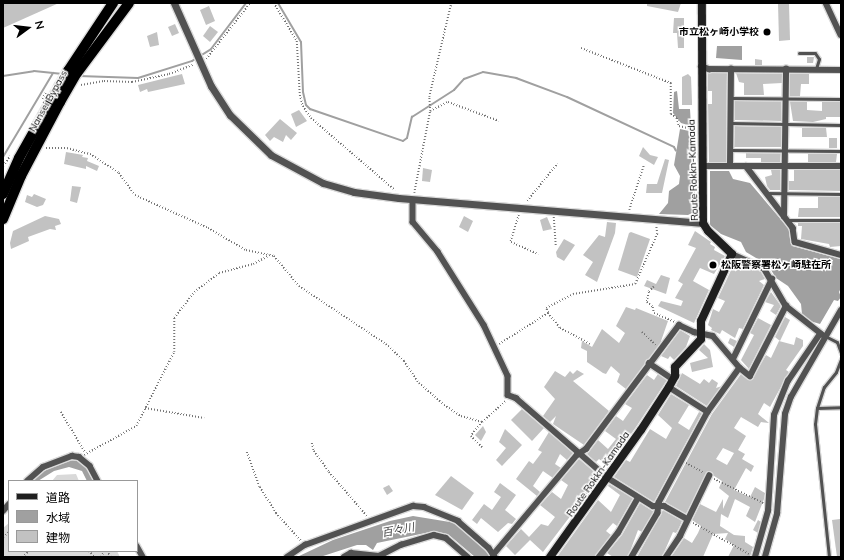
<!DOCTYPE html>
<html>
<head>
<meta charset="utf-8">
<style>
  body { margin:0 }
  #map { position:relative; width:844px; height:560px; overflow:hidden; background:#fff; font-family:Mulish,"Noto Sans JP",sans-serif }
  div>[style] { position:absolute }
  .green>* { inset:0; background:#d9d9d9 }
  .water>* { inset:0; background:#a0a0a0 }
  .stream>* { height:2px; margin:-1px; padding:0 1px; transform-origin:1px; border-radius:1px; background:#a0a0a0 }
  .building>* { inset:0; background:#c2c2c2 }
  .path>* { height:1.5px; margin-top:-0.75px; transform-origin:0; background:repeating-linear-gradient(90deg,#747474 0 1px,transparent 0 3px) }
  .roads { filter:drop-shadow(1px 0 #dbdbdb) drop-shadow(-1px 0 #dbdbdb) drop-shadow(0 1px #dbdbdb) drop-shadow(0 -1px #dbdbdb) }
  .service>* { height:3px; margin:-1.5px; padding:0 1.5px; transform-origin:1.5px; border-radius:1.5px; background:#525252 }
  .minor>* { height:5.5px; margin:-2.75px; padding:0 2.75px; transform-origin:2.75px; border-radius:2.75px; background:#525252 }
  .tertiary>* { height:7px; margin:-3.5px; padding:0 3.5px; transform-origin:3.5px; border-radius:3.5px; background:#525252 }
  .secondary>* { height:8px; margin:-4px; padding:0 4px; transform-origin:4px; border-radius:4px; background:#1f1f1f }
  .trunk>* { height:10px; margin:-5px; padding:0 5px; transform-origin:5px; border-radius:5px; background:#000 }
  .dots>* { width:11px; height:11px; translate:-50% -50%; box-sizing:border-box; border:2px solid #fff; border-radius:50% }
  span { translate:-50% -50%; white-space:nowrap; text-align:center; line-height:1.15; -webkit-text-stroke:3px #fff; paint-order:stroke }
  .poi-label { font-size:10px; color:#000; font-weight:700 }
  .right { translate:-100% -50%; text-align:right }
  .left { translate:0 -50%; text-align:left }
  .street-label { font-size:10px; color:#000 }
  .water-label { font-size:11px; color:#414141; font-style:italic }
  .frame { position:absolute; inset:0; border:4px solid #000; pointer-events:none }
  .legend { position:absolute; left:8px; top:480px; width:130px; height:72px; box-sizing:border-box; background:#fff; border:1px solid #999; margin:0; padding:5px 7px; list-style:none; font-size:12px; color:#000 }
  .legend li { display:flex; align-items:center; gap:8px; height:20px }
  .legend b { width:20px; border:1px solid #999 }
  .north { position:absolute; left:8px; top:8px; width:40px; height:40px; -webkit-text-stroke:3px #fff; paint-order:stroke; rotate:75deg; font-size:11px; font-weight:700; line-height:16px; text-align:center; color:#000 }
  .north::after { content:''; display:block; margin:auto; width:14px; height:18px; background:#000; clip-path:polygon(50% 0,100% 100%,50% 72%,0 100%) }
</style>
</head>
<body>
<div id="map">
  <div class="green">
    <div style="clip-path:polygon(76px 474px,79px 481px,52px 481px,57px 475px)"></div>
    <div style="clip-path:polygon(9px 523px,9px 551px,117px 551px,120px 557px,3px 557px,3px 528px)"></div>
  </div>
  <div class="water">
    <div style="clip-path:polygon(717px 46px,742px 46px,742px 60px,716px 58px)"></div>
    <div style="clip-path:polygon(677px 91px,679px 109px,690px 109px,691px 126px,681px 123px,673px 113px,674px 92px)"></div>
    <div style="clip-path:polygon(680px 129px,689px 131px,691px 143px,692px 176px,695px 180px,694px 212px,688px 215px,659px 214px,668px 203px,669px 191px,679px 184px,680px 176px,674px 165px)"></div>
    <div style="clip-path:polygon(710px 171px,729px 171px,733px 179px,750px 183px,789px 229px,792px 246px,841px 259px,841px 288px,839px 292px,841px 297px,838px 301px,834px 300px,820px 324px,810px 321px,802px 314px,801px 304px,788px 286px,776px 278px,768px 265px,746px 252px,741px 242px,721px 234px,710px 225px)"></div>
    <div style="clip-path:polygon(77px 460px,88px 468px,94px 481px,87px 481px,82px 471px,69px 467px,54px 471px,38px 481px,30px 481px,51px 465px,61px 461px)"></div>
    <div style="clip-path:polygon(413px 516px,456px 523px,492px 557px,475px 557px,449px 535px,430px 532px,377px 543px,373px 550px,366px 545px,357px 545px,320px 557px,297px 557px,333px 540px,390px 521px)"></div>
  </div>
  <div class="stream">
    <div style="left:278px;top:3px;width:45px;rotate:59.5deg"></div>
    <div style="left:301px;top:42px;width:50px;rotate:87.7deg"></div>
    <div style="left:303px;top:92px;width:13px;rotate:77deg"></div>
    <div style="left:306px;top:105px;width:6px;rotate:45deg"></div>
    <div style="left:310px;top:109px;width:98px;rotate:19deg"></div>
    <div style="left:403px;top:141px;width:5px;rotate:-37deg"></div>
    <div style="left:407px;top:138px;width:22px;rotate:-77deg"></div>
    <div style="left:412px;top:117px;width:50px;rotate:-32.7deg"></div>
    <div style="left:454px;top:90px;width:15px;rotate:-48deg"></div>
    <div style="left:464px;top:79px;width:20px;rotate:-20deg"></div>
    <div style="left:483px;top:72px;width:34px;rotate:10deg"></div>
    <div style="left:516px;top:78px;width:54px;rotate:20.4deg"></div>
    <div style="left:567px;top:97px;width:118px;rotate:25deg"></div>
    <div style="left:674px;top:147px;width:4px;rotate:63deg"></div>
    <div style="left:3px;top:76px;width:31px;rotate:-9deg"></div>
    <div style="left:34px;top:71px;width:29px;rotate:6deg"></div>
    <div style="left:79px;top:76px;width:59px;rotate:1.9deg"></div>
    <div style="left:138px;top:78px;width:57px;rotate:-17.5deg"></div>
    <div style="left:192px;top:61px;width:22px;rotate:-32deg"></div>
    <div style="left:211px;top:49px;width:58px;rotate:-52.7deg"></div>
    <div style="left:3px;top:157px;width:98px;rotate:-59.2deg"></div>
  </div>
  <div class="building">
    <div style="clip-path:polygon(3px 3px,59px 3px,3px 28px)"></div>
    <div style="clip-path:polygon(647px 3px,681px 3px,678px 12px,647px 6px)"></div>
    <div style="clip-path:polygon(778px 3px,789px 3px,790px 40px,779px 41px)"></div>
    <div style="clip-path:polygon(209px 6px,215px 21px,206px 25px,200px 10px)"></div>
    <div style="clip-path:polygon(674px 18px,684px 18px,684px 48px,678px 48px,677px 33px,673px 33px)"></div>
    <div style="clip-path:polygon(175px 24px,179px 33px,172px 36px,168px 27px)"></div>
    <div style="clip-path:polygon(210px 26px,218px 32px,210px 42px,203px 36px)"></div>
    <div style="clip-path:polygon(157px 32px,159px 45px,150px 47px,147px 36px)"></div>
    <div style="clip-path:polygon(807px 57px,814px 57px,813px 63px,807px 63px)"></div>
    <div style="clip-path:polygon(755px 59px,762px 60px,762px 65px,755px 65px)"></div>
    <div style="clip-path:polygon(708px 73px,727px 73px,726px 162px,709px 162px,708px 104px,712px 104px,712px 91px,708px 91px)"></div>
    <div style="clip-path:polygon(736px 73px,782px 74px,782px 83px,763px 84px,764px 95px,744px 95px,744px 83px,739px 82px)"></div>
    <div style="clip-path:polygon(182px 74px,185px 84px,148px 92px,147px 89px,140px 92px,138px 85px)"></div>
    <div style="clip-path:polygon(688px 74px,691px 77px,692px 102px,692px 105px,682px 105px,682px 77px)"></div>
    <div style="clip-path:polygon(790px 74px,809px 74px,809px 84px,801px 84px,800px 96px,790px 96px)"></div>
    <div style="clip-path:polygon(735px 101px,781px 101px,781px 121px,735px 120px)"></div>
    <div style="clip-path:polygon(790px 102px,807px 102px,807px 110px,822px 111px,822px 102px,841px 102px,841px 117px,826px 117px,826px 119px,813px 122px,793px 121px)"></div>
    <div style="clip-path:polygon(299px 110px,307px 121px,296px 127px,291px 114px)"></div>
    <div style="clip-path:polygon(280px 119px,297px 133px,291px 140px,286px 135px,283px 142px,274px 137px,270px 141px,265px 135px)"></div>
    <div style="clip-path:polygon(735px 126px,781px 127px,781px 147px,734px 147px)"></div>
    <div style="clip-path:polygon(802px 128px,826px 128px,827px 137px,802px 137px)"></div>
    <div style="clip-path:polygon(829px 138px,837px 138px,837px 148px,829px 148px)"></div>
    <div style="clip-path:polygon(643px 147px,650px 155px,658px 157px,654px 165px,639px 156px)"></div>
    <div style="clip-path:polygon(66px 152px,83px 155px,82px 157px,88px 158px,87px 161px,99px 166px,97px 171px,86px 166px,86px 169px,64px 164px)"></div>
    <div style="clip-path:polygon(746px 153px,781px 153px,780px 162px,761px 162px,761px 158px,746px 158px)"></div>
    <div style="clip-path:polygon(808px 154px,837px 154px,836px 162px,808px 162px)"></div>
    <div style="clip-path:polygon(665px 159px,669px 160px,662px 193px,646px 193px,647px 184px,657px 184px)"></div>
    <div style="clip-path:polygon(423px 168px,432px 170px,430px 182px,422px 181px)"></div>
    <div style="clip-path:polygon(771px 170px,780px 170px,780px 190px,770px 190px,767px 186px,765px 177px,772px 175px)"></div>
    <div style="clip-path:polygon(841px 170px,841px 191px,789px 190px,789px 181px,794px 181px,794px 170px)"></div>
    <div style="clip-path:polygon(72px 186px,81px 187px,77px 203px,70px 201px)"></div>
    <div style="clip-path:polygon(34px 194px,46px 199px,43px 205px,37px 207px,25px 202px,27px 195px,32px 197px)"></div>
    <div style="clip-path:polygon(818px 197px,841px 197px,841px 217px,798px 217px,799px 208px,818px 208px)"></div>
    <div style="clip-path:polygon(45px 216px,59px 219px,61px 224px,55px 226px,56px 230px,50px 229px,28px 237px,29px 241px,11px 249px,10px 243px,13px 231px)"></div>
    <div style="clip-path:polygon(464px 216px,473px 221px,468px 232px,459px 227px)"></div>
    <div style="clip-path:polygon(547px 217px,552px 229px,543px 231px,540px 220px)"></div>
    <div style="clip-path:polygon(607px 222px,616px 223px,615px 233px,597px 282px,585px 275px,593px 262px,583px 255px,599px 235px,605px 237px)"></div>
    <div style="clip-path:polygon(798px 223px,841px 223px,841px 246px,830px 247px,829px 244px,801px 239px,802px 226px,798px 226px)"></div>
    <div style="clip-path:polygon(695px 231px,711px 242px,710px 244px,715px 247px,714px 250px,725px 256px,714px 274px,700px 268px,693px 281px,709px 290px,694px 323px,658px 306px,661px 301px,681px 306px,683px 301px,675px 298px,683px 284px,678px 281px,696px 248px,688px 245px)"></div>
    <div style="clip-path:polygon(631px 232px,650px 239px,637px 277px,618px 270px,629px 233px)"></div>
    <div style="clip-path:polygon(564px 239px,575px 245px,564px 261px,557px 257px,556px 252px)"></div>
    <div style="clip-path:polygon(744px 264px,761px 272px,765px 279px,759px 281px,764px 285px,743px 329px,739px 328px,735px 338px,722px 330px,720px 334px,711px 330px,712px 328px,708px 325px,713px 309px,719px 312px,725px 301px,718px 298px,733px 266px,740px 270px)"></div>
    <div style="clip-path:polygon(661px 275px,670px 278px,666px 294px,644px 286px,647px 280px,656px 284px)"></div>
    <div style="clip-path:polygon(771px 292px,781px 306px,776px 315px,770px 311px,774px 305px,765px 302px)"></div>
    <div style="clip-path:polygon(626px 307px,635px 310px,636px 308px,668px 321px,660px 344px,626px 389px,617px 382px,620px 374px,611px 366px,606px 374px,603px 373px,587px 362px,587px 351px,581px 348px,582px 341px,592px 347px,602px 329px,619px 343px,625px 333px,616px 326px)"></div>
    <div style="clip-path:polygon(785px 317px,790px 320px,780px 341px,775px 337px)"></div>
    <div style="clip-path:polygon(758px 318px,771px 325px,749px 369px,741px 360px,754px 335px,750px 333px)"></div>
    <div style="clip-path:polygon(680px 330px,690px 336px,686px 347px,674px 360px,670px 356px,668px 359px,661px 356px)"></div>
    <div style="clip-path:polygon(evenodd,796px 337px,803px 340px,803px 346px,786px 370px,789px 372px,770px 407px,764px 403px,758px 414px,769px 423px,761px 422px,758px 427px,741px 417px,734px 428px,746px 436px,738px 450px,745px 454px,742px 459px,754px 466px,751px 472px,746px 468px,734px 490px,750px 497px,755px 487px,765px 493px,764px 499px,755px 522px,746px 516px,750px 507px,735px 499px,728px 518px,721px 514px,720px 526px,734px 535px,745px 536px,745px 542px,753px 547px,750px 557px,728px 557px,734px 545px,725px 539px,728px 533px,713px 534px,703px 557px,671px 557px,684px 538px,692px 543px,698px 533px,701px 526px,692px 520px,700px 504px,716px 512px,723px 499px,723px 509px,729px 496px,719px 488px,722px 481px,708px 472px,686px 514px,665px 502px,712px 414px,741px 374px,748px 380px,752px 379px,766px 355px,771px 358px,779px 341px,794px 345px,796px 337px,723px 448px,734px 453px,727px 465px,716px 459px,723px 448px)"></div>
    <div style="clip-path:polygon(730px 338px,737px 341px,734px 347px,728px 343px)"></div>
    <div style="clip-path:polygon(704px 344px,710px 350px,713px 367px,692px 372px,690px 363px,708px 358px,699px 350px)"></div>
    <div style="clip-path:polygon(577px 370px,584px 374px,573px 381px,609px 411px,584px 445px,553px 424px,556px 416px,550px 422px,543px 416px,555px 399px,544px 387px,555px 371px,565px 377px,570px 371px,573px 374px)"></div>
    <div style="clip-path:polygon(682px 373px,700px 384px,704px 379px,709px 383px,712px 379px,718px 383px,716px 388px,722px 386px,707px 406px,676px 386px)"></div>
    <div style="clip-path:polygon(658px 374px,667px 380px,636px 427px,608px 466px,599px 459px,596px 462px,587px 454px,598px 440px,608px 449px,616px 439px,605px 431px,616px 416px,623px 421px,632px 408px,625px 404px,647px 375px,654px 380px)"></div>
    <div style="clip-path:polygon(671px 394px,689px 405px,678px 423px,689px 430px,699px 412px,702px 413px,654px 502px,614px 477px,626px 460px,630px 462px,650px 429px,666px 439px,672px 428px,658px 415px)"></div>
    <div style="clip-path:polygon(522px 409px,544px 428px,532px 441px,511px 420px)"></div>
    <div style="clip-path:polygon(483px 426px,486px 432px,481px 441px,475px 435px)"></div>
    <div style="clip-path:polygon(505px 429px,522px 445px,502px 466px,496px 460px,506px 448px,499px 442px)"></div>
    <div style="clip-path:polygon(549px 432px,573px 453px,567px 460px,560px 454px,555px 464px,561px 468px,553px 478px,543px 471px,533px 486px,540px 492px,537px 496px,516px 479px,529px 461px,533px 464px,542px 452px,538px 450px)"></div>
    <div style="clip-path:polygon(579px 459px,600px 477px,543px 552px,530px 540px,515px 555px,506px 546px,521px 529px,529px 537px,541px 524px,548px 526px,555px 517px,540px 505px,552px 492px,561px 499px,568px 485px,561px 480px)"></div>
    <div style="clip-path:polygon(451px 476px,474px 493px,462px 510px,435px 495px)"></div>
    <div style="clip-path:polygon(500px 483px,516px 495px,505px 510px,516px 519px,512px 524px,508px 523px,498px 532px,481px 518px,477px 524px,472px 520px,484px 504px,492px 510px,501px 497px,494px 492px)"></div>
    <div style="clip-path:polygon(609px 484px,633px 498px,617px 526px,613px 523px,606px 531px,611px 535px,595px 557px,557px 557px,598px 500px,611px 512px,620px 495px,608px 486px)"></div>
    <div style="clip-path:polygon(389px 485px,393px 491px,387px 495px,383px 488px)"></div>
    <div style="clip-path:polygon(640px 503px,654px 512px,642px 532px,638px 530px,628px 557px,613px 557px,607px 553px,622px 535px)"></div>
    <div style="clip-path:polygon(663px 510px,682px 521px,679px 528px,676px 533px,673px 532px,662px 557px,637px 557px)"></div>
    <div style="clip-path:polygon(840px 519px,841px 557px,837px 557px,832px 520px)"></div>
    <div style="clip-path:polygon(758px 520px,761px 522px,758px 533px,753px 530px)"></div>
  </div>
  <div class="path">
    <div style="left:274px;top:3px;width:44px;rotate:58.8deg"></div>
    <div style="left:297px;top:41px;width:54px;rotate:86.8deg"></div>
    <div style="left:300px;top:95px;width:11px;rotate:75deg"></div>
    <div style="left:303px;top:106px;width:14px;rotate:56deg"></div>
    <div style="left:311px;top:118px;width:111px;rotate:40.6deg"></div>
    <div style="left:581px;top:48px;width:97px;rotate:21.3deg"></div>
    <div style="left:671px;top:83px;width:31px;rotate:90deg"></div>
    <div style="left:671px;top:114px;width:7px;rotate:34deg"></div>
    <div style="left:677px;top:118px;width:8px;rotate:76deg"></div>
    <div style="left:679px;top:126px;width:13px;rotate:13deg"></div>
    <div style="left:692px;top:129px;width:8px;rotate:67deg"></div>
    <div style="left:206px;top:59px;width:71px;rotate:-51.8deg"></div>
    <div style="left:81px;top:85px;width:23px;rotate:-10deg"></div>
    <div style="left:104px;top:81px;width:28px;rotate:2deg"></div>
    <div style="left:132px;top:82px;width:38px;rotate:-12deg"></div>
    <div style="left:169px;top:74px;width:26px;rotate:-21deg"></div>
    <div style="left:42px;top:99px;width:8px;rotate:-60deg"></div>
    <div style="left:430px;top:111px;width:20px;rotate:-27deg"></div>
    <div style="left:448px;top:102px;width:54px;rotate:20.4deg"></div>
    <div style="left:46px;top:148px;width:21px"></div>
    <div style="left:67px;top:148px;width:24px;rotate:15deg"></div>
    <div style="left:90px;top:154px;width:35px;rotate:33deg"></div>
    <div style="left:119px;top:173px;width:27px;rotate:54deg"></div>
    <div style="left:135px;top:195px;width:80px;rotate:24.3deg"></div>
    <div style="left:208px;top:228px;width:44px;rotate:30.1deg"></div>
    <div style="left:246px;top:250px;width:29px;rotate:12deg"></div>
    <div style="left:274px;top:256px;width:39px;rotate:50deg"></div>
    <div style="left:299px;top:286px;width:105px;rotate:33.7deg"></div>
    <div style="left:386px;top:344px;width:25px;rotate:43deg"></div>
    <div style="left:404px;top:361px;width:27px;rotate:56deg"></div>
    <div style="left:419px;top:383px;width:33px;rotate:41deg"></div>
    <div style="left:444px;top:405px;width:20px;rotate:33deg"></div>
    <div style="left:461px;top:416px;width:22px;rotate:16deg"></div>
    <div style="left:482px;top:422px;width:31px;rotate:-42deg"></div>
    <div style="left:3px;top:166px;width:12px;rotate:-55deg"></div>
    <div style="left:414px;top:193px;width:84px;rotate:-79deg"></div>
    <div style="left:430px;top:111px;width:14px;rotate:-94deg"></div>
    <div style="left:429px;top:97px;width:97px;rotate:-76.8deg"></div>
    <div style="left:527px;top:201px;width:48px;rotate:-51deg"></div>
    <div style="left:629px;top:210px;width:48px;rotate:-71.9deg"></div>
    <div style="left:519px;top:215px;width:28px;rotate:107deg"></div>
    <div style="left:511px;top:242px;width:30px;rotate:24deg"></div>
    <div style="left:554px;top:217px;width:29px;rotate:86deg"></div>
    <div style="left:654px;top:287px;width:7px;rotate:135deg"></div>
    <div style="left:649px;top:292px;width:10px;rotate:101deg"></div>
    <div style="left:647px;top:302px;width:8px;rotate:40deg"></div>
    <div style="left:653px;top:307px;width:6px;rotate:81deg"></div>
    <div style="left:654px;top:313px;width:23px;rotate:23deg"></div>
    <div style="left:548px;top:313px;width:19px;rotate:51deg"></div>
    <div style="left:560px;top:328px;width:34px;rotate:28deg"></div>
    <div style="left:642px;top:332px;width:19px;rotate:43deg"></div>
    <div style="left:499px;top:344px;width:58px;rotate:-32.3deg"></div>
    <div style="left:548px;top:313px;width:5px;rotate:-112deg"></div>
    <div style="left:546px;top:308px;width:30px;rotate:-27deg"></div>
    <div style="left:573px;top:294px;width:63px;rotate:-9.2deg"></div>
    <div style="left:635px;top:284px;width:55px;rotate:-66.3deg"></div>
    <div style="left:657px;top:234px;width:8px;rotate:-97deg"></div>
    <div style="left:145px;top:408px;width:60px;rotate:9.6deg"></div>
    <div style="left:61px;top:412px;width:47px;rotate:59deg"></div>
    <div style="left:482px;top:422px;width:18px;rotate:128deg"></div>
    <div style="left:471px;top:436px;width:16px;rotate:45deg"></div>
    <div style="left:312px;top:443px;width:8px;rotate:76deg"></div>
    <div style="left:314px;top:451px;width:26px;rotate:54deg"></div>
    <div style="left:329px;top:472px;width:58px;rotate:49.2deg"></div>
    <div style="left:247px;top:452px;width:37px;rotate:70deg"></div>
    <div style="left:260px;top:487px;width:31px;rotate:58deg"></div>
    <div style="left:276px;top:513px;width:38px;rotate:48deg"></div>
    <div style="left:84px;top:455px;width:60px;rotate:-29.1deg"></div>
    <div style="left:136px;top:426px;width:83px;rotate:-62.8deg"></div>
    <div style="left:174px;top:352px;width:34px;rotate:-90deg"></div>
    <div style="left:174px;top:318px;width:33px;rotate:-52deg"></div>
    <div style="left:194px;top:292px;width:31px;rotate:-37deg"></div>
    <div style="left:219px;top:273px;width:35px;rotate:-15deg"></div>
    <div style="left:253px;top:264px;width:19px;rotate:-28deg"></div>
    <div style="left:686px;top:463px;width:21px;rotate:29deg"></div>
    <div style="left:714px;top:479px;width:55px;rotate:26.1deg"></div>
    <div style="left:693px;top:523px;width:64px;rotate:29deg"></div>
    <div style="left:3px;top:537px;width:8px;rotate:-40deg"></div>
    <div style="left:89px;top:551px;width:8px;rotate:45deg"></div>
    <div style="left:107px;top:551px;width:7px;rotate:56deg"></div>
    <div style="left:22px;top:557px;width:9px;rotate:-41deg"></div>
    <div style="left:101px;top:557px;width:7px;rotate:-63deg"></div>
  </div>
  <div class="roads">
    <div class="service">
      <div style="left:799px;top:53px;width:16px"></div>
      <div style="left:815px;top:53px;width:7px;rotate:56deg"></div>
      <div style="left:819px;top:59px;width:10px;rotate:107deg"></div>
      <div style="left:731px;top:98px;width:110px;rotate:0.5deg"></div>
      <div style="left:731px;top:123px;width:110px;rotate:1deg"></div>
      <div style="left:731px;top:150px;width:110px;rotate:0.5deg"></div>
      <div style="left:766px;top:193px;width:75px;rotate:0.8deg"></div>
      <div style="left:786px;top:220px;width:55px"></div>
      <div style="left:825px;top:336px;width:13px;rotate:27deg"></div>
      <div style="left:837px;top:342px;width:12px;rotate:70deg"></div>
      <div style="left:817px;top:408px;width:24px;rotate:-2deg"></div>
      <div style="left:829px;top:557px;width:134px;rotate:-96deg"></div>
      <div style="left:815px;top:424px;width:16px;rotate:-83deg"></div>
      <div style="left:817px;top:408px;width:22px;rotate:-72deg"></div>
      <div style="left:824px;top:387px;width:19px;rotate:-51deg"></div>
      <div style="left:836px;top:372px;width:14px;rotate:-69deg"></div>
    </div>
    <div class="minor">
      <div style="left:826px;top:3px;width:35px;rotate:65deg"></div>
      <div style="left:701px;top:66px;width:9px;rotate:21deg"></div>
      <div style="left:709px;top:69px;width:132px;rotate:0.4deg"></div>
      <div style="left:702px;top:166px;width:139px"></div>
      <div style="left:730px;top:166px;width:97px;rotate:-89.4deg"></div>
      <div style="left:746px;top:166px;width:78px;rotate:52.8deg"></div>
      <div style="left:793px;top:228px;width:14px;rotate:82deg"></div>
      <div style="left:795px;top:242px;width:48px;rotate:15.8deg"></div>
      <div style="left:413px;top:200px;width:22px;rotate:90deg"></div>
      <div style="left:413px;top:222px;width:39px;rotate:50deg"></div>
      <div style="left:438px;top:252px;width:86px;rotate:57.8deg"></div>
      <div style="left:484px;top:325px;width:56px;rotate:64.8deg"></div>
      <div style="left:508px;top:376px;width:19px;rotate:90deg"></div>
      <div style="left:508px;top:395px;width:9px;rotate:21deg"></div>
      <div style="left:516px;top:398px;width:122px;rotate:41deg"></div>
      <div style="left:608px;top:478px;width:53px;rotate:31.9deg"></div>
      <div style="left:653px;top:506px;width:11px"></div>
      <div style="left:664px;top:506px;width:26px;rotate:29deg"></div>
      <div style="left:784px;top:217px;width:148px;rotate:-89.2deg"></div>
      <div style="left:732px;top:254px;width:35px;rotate:24deg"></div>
      <div style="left:764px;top:268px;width:44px;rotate:59.9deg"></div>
      <div style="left:786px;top:306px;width:47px;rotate:38.1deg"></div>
      <div style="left:733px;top:359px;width:89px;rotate:-64deg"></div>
      <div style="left:649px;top:363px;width:29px;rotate:34deg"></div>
      <div style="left:740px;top:368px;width:13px;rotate:39deg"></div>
      <div style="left:750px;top:376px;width:79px;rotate:-62.8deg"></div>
      <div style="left:669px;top:387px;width:46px;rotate:32.7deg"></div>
      <div style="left:27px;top:481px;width:21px;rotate:-41deg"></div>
      <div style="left:43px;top:467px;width:31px;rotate:-21deg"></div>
      <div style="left:72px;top:456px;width:7px;rotate:8deg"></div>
      <div style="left:79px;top:457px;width:14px;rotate:39deg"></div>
      <div style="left:90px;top:466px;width:17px;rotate:62deg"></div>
      <div style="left:3px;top:511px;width:9px;rotate:-49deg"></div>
      <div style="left:137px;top:546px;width:13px;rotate:61deg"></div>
      <div style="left:493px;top:555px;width:131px;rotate:-50deg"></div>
      <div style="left:577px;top:455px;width:11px;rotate:-34deg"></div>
      <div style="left:586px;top:449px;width:155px;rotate:-53.1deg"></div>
      <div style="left:679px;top:325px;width:17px;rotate:25deg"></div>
      <div style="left:694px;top:332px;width:19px;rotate:12deg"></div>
      <div style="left:713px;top:336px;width:42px;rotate:49.8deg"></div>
      <div style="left:740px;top:368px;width:54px;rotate:126deg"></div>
      <div style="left:708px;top:412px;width:103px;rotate:118.3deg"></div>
      <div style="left:659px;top:503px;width:10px;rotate:96deg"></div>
      <div style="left:658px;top:513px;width:51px;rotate:120.6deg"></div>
      <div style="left:287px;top:557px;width:22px;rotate:-34deg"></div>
      <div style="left:305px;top:545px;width:115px;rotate:-19.9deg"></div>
      <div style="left:413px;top:506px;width:11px;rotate:5deg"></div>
      <div style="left:424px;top:507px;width:37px;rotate:22deg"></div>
      <div style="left:458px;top:521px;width:41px;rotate:41.1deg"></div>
      <div style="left:489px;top:548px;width:11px;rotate:56deg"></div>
      <div style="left:344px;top:557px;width:8px;rotate:-30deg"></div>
      <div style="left:351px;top:553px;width:28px;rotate:6deg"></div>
      <div style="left:379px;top:556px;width:25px;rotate:-27deg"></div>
      <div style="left:401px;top:545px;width:34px;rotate:-17deg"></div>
      <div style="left:434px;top:535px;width:12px;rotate:14deg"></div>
      <div style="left:446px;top:538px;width:29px;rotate:41deg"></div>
      <div style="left:599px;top:557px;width:31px;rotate:-52deg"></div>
      <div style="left:618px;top:533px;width:40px;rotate:-60.3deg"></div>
      <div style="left:666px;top:557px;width:25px;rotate:-56deg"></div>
      <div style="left:680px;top:536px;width:67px;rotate:-64.2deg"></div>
      <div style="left:755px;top:557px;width:48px;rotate:-74.2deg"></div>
      <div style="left:768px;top:511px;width:96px;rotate:-86.4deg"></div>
      <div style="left:774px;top:415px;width:37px;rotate:-68deg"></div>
      <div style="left:788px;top:381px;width:57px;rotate:-55.8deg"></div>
      <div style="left:765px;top:557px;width:45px;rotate:-74.4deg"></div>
      <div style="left:777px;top:514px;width:100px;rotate:-85.4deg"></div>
      <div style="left:785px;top:414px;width:18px;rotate:-71deg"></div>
      <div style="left:791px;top:397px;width:100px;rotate:-60.1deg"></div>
    </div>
    <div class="tertiary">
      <div style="left:174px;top:3px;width:91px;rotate:66deg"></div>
      <div style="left:211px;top:86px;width:35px;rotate:57deg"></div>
      <div style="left:230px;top:115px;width:57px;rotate:44.3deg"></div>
      <div style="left:271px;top:155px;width:59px;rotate:28.3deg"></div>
      <div style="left:323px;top:183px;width:32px;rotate:16deg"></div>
      <div style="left:354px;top:192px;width:45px;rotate:7.6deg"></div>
      <div style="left:399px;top:198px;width:305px;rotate:4.7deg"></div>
    </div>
    <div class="secondary">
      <div style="left:550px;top:557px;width:156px;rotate:-54.4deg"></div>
      <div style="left:641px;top:430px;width:51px;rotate:-56.9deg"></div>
      <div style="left:669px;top:387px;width:13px;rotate:-61deg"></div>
      <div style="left:675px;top:376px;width:9px;rotate:-90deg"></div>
      <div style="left:675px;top:367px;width:38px;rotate:-47deg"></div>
      <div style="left:701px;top:339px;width:18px;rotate:-90deg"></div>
      <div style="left:701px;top:321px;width:74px;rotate:-65.2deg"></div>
      <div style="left:732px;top:254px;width:33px;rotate:-136deg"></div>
      <div style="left:708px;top:231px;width:9px;rotate:-122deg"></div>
      <div style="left:703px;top:223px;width:220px;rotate:-90.3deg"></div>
    </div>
    <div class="trunk">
      <div style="left:3px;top:194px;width:39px;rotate:-66deg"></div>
      <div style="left:19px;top:158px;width:100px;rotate:-60.6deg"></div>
      <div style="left:68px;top:71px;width:82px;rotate:-56.5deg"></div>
      <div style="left:3px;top:219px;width:47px;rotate:-67.3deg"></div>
      <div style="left:21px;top:176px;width:84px;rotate:-62.2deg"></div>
      <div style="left:60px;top:102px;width:34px;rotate:-60deg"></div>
      <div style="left:77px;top:73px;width:87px;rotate:-53.4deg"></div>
    </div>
  </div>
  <div class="dots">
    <div style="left:767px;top:32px;background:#000"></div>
    <div style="left:713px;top:265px;background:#000"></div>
  </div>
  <div class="poi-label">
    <span class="right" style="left:759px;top:32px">市立松ヶ崎小学校</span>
    <span class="left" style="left:721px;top:265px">松阪警察署松ヶ崎駐在所</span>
  </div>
  <div class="street-label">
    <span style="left:48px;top:101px;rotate:-61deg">Nansei Bypass</span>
    <span style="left:693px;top:170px;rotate:-92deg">Route Rokkn-Kamada</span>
    <span style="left:598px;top:474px;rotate:-55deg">Route Rokkn-Kamada</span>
  </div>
  <div class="water-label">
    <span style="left:398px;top:530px;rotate:-11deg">百々川</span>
  </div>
  <div class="frame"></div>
  <ul class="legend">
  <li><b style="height:5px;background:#1f1f1f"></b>道路</li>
  <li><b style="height:11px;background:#a0a0a0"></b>水域</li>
  <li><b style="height:11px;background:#c2c2c2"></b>建物</li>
  </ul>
  <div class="north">N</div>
</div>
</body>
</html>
